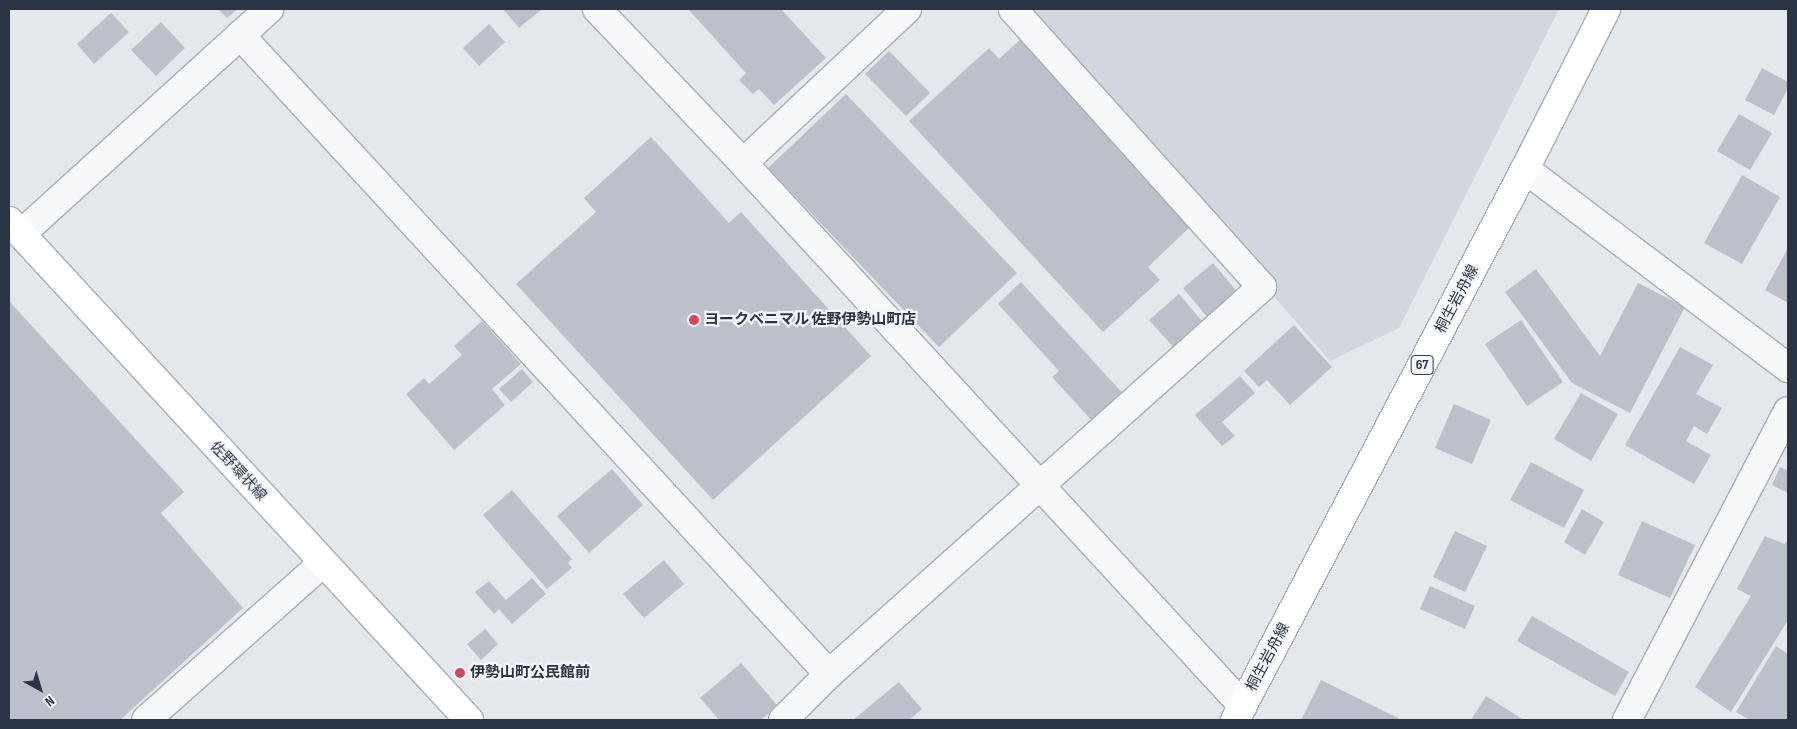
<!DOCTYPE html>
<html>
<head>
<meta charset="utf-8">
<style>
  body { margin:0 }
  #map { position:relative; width:1797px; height:729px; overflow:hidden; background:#e4e7ec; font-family:"Sofia Sans Condensed","Noto Sans JP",sans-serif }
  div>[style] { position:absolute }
  .built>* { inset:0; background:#d2d6de }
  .building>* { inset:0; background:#bbc0ca }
  .roads { filter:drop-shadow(1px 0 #a9aeb7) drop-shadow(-1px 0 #a9aeb7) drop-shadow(0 1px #a9aeb7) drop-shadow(0 -1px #a9aeb7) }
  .minor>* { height:28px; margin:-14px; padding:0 14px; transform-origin:14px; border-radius:14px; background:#f7f8fa }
  .major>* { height:28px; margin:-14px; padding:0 14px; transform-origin:14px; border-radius:14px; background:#fff }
  .dots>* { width:14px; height:14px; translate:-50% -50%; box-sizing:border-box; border:2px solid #f4f6f9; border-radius:50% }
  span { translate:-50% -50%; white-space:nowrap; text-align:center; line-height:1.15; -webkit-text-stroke:4.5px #f4f6f9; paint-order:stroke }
  .shield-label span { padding:1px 4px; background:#f4f6f9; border:1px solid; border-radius:4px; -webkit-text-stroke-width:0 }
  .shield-label { font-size:14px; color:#2b3445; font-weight:700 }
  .street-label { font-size:15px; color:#2b3445 }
  .poi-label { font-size:15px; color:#2b3445; font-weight:700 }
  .left { translate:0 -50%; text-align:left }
  .frame { position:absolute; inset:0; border:10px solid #2b3445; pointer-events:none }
  .north { position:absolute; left:15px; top:664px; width:50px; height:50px; -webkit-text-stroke:4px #f4f6f9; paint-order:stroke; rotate:141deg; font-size:14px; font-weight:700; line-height:20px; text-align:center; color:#2b3445 }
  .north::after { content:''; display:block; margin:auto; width:18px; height:22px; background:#2b3445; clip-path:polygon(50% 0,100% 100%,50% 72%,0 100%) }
</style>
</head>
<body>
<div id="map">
  <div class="built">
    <div style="clip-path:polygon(1026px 9px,1559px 9px,1399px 328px,1330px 361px)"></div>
  </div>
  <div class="building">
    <div style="clip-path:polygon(218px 9px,238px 9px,227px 18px)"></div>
    <div style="clip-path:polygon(503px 9px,542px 9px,519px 28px)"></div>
    <div style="clip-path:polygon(688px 9px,781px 9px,826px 58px,774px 105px,759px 89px,753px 94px,739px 80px,746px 73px)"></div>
    <div style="clip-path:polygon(111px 13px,129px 32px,94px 64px,77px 44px)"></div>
    <div style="clip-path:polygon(161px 22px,185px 48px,156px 76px,131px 50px)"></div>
    <div style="clip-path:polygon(489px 24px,505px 42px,479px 66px,463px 48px)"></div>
    <div style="clip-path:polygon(1021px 39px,1191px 226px,1148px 267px,1160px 280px,1103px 332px,909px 121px,989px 48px,999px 59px)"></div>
    <div style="clip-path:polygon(889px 51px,930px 93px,906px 116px,865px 74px)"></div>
    <div style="clip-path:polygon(1762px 68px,1788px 82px,1788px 88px,1774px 115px,1745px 100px)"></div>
    <div style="clip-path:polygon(846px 94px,1017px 273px,939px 347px,768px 168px)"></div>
    <div style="clip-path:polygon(1739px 114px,1772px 133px,1750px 170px,1717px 151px)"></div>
    <div style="clip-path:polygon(651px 137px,729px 223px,741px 212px,871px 356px,713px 500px,516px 284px,596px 212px,584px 198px)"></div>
    <div style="clip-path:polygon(1742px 175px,1780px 197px,1742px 264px,1704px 243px)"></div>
    <div style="clip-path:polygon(1788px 248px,1788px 303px,1765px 290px)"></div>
    <div style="clip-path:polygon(1213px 263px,1239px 294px,1209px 319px,1183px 288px)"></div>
    <div style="clip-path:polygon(1536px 269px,1600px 356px,1638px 283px,1685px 307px,1630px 413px,1572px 383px,1505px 292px)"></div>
    <div style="clip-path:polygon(1021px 282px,1126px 397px,1096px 425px,1052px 377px,1059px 371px,998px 304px)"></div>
    <div style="clip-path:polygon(1179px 294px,1206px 326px,1177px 351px,1149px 320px)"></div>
    <div style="clip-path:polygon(9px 301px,184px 492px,161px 513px,243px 608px,120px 720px,9px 720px)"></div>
    <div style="clip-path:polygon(1521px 320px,1563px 382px,1527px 406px,1485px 344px)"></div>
    <div style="clip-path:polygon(482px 321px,521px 364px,492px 389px,505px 405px,454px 450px,406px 394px,424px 378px,429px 384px,462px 355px,454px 346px)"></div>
    <div style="clip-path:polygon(1294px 325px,1332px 367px,1290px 405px,1267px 380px,1259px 387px,1244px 371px)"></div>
    <div style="clip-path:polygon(1680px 347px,1713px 365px,1696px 394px,1722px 408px,1707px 434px,1694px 426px,1686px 441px,1711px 455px,1694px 484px,1625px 445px)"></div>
    <div style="clip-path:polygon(522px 369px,533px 382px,511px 402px,499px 389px)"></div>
    <div style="clip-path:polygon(1240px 376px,1255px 393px,1222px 422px,1235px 436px,1222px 446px,1195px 415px)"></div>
    <div style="clip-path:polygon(1581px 393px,1618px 414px,1591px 461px,1554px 439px)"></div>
    <div style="clip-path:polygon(1454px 404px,1491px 420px,1472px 464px,1435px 448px)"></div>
    <div style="clip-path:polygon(1531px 462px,1584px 490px,1564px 528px,1510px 500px)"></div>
    <div style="clip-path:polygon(1780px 467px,1788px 471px,1788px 493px,1772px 485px)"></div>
    <div style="clip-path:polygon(612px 469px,643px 505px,589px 553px,557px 516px)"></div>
    <div style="clip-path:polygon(512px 490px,572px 559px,568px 563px,572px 568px,547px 589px,483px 515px)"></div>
    <div style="clip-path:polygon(1582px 509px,1604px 522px,1585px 555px,1564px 542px)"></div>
    <div style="clip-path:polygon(1642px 521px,1695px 545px,1670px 598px,1618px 575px)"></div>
    <div style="clip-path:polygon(1455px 531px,1487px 546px,1465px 592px,1433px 577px)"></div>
    <div style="clip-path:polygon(1765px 536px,1785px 544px,1788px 540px,1788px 620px,1731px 712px,1695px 687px,1751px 596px,1737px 589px)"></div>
    <div style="clip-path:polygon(664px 560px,684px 584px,644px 618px,623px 594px)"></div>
    <div style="clip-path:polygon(532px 578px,546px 594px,512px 624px,499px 609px,494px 614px,475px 592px,489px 581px,506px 600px)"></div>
    <div style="clip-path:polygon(1430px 586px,1475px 606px,1465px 629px,1420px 609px)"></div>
    <div style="clip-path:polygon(1532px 616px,1629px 672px,1615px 696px,1517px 641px)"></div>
    <div style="clip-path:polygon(485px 629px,498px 644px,481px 660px,467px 644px)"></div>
    <div style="clip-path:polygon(1776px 646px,1788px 654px,1788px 720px,1750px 720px,1736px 712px)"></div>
    <div style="clip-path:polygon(741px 663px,778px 706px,760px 720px,719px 720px,700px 698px)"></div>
    <div style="clip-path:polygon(1321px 680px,1402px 720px,1301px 720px)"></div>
    <div style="clip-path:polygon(899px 682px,922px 709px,909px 720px,853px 720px)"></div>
    <div style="clip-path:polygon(1486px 696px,1524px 720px,1471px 720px)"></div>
  </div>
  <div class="roads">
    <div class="minor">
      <div style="left:597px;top:9px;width:212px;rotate:46.5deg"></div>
      <div style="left:743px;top:163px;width:738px;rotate:47.36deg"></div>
      <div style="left:240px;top:35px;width:869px;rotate:47.33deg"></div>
      <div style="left:743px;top:163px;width:225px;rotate:-43.2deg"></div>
      <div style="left:1525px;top:169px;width:330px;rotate:37.1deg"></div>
      <div style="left:21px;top:234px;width:335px;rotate:-42.2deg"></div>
      <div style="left:146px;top:720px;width:237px;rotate:-41.6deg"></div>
      <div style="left:783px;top:720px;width:65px;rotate:-45deg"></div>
      <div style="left:829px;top:674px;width:581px;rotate:-41.79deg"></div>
      <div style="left:1262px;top:287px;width:373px;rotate:-131.9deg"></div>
      <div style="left:1627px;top:720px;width:348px;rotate:-62.5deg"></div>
    </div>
    <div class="major">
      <div style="left:9px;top:221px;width:679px;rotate:47.33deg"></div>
      <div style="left:1235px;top:720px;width:623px;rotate:-62.24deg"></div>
      <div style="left:1525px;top:169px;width:179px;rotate:-63.1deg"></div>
    </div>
  </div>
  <div class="dots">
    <div style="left:694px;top:320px;background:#d1495b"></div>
    <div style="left:460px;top:673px;background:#d1495b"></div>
  </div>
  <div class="shield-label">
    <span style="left:1422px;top:365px">67</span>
  </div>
  <div class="street-label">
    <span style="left:1457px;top:299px;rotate:-62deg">桐生岩舟線</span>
    <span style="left:238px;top:471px;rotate:47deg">佐野環状線</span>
    <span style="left:1268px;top:657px;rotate:-62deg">桐生岩舟線</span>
  </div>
  <div class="poi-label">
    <span class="left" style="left:704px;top:320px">ヨークベニマル 佐野伊勢山町店</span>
    <span class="left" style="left:470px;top:673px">伊勢山町公民館前</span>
  </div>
  <div class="frame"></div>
  <div class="north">N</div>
</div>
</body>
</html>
